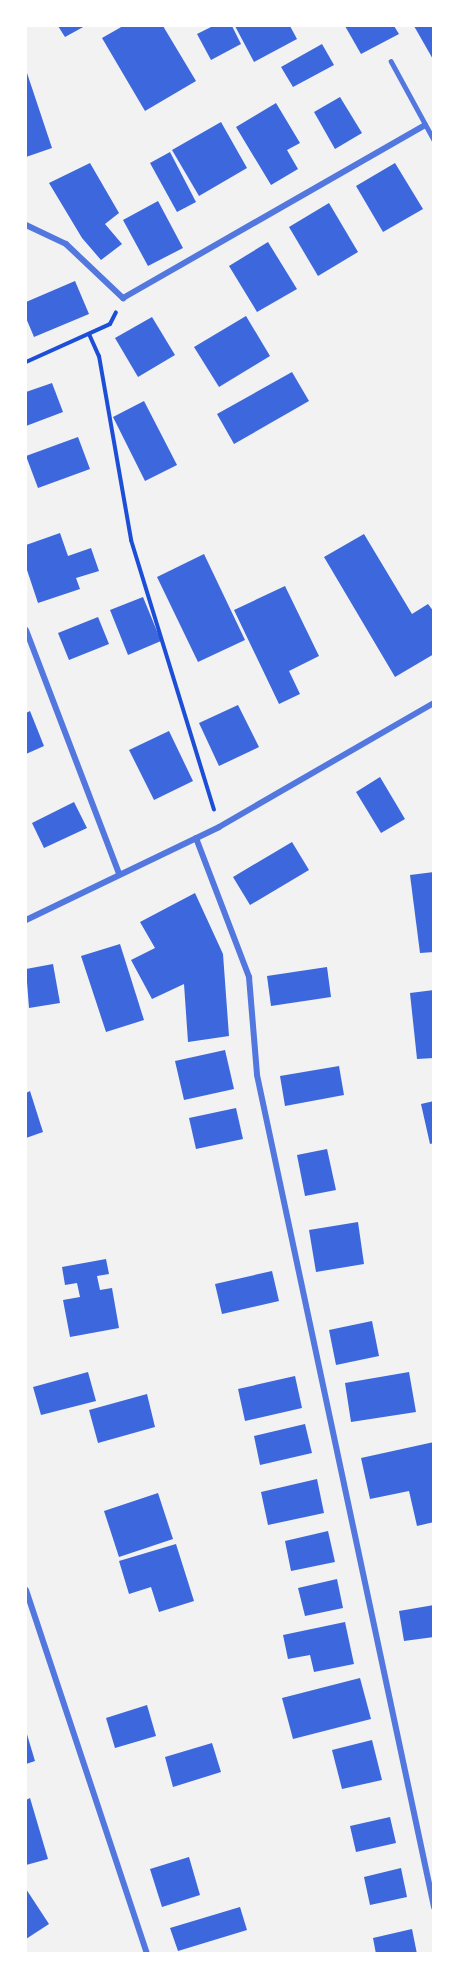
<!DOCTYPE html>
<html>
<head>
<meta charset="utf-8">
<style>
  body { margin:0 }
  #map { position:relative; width:459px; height:1979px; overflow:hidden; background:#f2f2f2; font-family:Mulish,sans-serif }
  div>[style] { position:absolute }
  .building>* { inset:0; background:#3d67dc }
  .path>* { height:4px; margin:-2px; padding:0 2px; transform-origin:2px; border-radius:2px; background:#1d4ed8 }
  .service>* { height:4.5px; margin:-2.25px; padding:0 2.25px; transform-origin:2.25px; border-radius:2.25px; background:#5277de }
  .minor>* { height:6px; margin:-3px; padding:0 3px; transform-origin:3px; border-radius:3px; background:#5277de }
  span { translate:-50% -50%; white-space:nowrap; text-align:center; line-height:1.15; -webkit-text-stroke:5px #fff; paint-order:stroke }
  .frame { position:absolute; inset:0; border:27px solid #fff; pointer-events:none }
</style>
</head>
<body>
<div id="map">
  <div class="building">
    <div style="clip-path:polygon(58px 26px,85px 26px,65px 37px)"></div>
    <div style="clip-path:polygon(123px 26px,163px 26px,196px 81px,145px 111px,102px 38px)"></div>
    <div style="clip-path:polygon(213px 26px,232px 26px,241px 44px,211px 60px,197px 34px)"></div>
    <div style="clip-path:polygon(235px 26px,290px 26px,297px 39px,254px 62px)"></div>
    <div style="clip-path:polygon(345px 26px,394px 26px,399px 34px,361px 54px)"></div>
    <div style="clip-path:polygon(414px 26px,434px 26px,434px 61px)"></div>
    <div style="clip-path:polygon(322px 44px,334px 65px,293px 87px,281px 67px)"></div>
    <div style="clip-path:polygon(26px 70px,52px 148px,26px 157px)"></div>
    <div style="clip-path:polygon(340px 97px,362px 133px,335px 149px,314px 112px)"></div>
    <div style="clip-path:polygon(276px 103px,300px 143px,287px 150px,298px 169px,271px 185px,236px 127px)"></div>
    <div style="clip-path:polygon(221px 122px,247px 168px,199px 196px,172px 150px)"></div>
    <div style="clip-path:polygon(170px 152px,196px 202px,177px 212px,150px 163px)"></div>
    <div style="clip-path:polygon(90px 163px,119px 213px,105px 224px,122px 244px,101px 260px,82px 238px,49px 183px)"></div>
    <div style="clip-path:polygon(395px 163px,423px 209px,383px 232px,356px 186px)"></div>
    <div style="clip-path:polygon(158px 201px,183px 248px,148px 266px,123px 220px)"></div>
    <div style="clip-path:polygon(329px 203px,358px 252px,318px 276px,289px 227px)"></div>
    <div style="clip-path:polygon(268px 242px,297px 289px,257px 312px,229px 266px)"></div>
    <div style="clip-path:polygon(75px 281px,89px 314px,34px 337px,26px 318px,26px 302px)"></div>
    <div style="clip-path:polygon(246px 316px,270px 356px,219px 387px,194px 347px)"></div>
    <div style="clip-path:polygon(152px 317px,175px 355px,138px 377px,115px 338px)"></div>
    <div style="clip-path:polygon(292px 372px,309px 401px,234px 444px,217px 414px)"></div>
    <div style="clip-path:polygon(52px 383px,63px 412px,26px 426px,26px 392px)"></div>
    <div style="clip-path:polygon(144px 401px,177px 465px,145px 481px,113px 417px)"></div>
    <div style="clip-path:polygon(78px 437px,90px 469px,38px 488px,26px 456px)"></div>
    <div style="clip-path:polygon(60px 533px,68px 556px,91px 548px,99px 571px,76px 578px,80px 589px,38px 603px,26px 567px,26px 545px)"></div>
    <div style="clip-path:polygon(364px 534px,412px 614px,428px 604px,434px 612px,434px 654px,395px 677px,324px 557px)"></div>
    <div style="clip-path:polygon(204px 554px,245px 640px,198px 662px,157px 577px)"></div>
    <div style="clip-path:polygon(285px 586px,319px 656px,289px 671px,300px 694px,279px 704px,234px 610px)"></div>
    <div style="clip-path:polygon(143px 597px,161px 641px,128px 655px,110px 610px)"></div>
    <div style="clip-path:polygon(98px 617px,109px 644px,69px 660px,58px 633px)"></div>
    <div style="clip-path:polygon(238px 705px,259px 747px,219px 766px,199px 723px)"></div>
    <div style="clip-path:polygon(30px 711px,44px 746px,26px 754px,26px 713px)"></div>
    <div style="clip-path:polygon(169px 731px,193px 781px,154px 800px,129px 750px)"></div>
    <div style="clip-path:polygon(380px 777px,405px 819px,381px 833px,356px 792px)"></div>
    <div style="clip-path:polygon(74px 802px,87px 828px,44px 848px,32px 823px)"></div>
    <div style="clip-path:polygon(292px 842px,309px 870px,250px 905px,233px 877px)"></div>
    <div style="clip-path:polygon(434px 872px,434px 952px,420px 953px,410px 875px)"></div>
    <div style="clip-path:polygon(195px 893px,223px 954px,229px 1036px,188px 1042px,184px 984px,152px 999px,131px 960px,155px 948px,140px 922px)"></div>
    <div style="clip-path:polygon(120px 944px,144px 1020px,106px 1032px,81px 956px)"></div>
    <div style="clip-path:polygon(53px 964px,60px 1003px,29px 1008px,26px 969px)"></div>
    <div style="clip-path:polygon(327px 967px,331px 997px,271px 1006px,267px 976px)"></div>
    <div style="clip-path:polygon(434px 990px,434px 1058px,417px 1059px,410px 993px)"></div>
    <div style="clip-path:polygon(225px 1050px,234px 1089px,184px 1100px,175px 1061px)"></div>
    <div style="clip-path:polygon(339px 1066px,344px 1095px,285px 1106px,280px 1076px)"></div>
    <div style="clip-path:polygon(30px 1091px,43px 1132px,26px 1138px,26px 1093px)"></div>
    <div style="clip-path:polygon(434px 1101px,434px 1143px,430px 1144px,421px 1104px)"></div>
    <div style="clip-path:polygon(236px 1108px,243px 1139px,196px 1149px,189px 1118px)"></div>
    <div style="clip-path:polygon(327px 1149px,336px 1190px,305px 1196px,297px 1155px)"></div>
    <div style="clip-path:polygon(358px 1222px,364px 1264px,316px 1272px,309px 1230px)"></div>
    <div style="clip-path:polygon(106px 1259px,109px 1274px,97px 1276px,100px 1290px,112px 1288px,119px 1328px,70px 1337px,63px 1300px,80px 1297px,77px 1283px,65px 1285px,62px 1267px)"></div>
    <div style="clip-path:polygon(272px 1271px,279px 1301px,222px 1314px,215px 1284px)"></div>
    <div style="clip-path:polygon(372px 1321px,379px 1356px,336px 1365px,329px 1330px)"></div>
    <div style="clip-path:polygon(88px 1372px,96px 1401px,41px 1415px,33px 1387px)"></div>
    <div style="clip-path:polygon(409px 1372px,416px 1412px,351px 1422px,345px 1383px)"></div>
    <div style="clip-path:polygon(295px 1376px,302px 1408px,245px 1421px,238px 1389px)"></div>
    <div style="clip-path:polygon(147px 1394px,155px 1427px,98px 1443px,89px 1410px)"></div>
    <div style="clip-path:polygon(305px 1424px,312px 1453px,260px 1465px,254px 1436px)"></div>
    <div style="clip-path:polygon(434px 1442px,434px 1522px,417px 1526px,409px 1491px,370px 1499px,361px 1458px)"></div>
    <div style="clip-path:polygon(317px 1479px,324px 1513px,268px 1525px,261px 1492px)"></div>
    <div style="clip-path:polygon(158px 1493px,173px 1539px,119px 1557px,104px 1511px)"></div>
    <div style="clip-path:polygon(328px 1531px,335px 1562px,291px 1571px,285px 1541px)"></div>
    <div style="clip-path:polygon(176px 1544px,194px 1601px,159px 1612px,151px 1587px,129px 1594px,119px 1561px)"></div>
    <div style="clip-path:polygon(337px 1579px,343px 1608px,305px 1616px,298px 1588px)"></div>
    <div style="clip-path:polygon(434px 1605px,434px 1637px,404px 1641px,399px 1611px)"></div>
    <div style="clip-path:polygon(345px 1622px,354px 1664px,314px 1672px,310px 1655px,288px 1659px,283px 1635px)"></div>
    <div style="clip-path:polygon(360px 1678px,371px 1719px,293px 1739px,282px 1698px)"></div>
    <div style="clip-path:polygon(147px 1705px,156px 1736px,115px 1748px,106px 1718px)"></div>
    <div style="clip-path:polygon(26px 1731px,35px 1761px,26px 1764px)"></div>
    <div style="clip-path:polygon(372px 1740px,382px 1780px,342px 1789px,332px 1750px)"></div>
    <div style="clip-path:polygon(212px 1743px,221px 1772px,173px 1787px,165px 1757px)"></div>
    <div style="clip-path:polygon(30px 1798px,48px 1859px,26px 1865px,26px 1800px)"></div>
    <div style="clip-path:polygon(390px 1817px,396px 1843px,356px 1852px,350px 1826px)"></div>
    <div style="clip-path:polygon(189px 1857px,200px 1895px,162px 1907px,150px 1869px)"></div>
    <div style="clip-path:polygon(401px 1868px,407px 1897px,370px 1905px,364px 1877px)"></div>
    <div style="clip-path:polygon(26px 1889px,49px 1924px,26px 1939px)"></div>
    <div style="clip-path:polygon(240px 1907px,247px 1930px,178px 1951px,170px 1928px)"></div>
    <div style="clip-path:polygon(412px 1929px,417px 1954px,376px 1954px,373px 1938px)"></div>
  </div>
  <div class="path">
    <div style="left:89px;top:334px;width:24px;rotate:66deg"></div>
    <div style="left:99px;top:356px;width:187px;rotate:80.1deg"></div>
    <div style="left:131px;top:540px;width:282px;rotate:72.9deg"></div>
    <div style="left:26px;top:362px;width:92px;rotate:-24.3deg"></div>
    <div style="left:110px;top:324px;width:13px;rotate:-63deg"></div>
  </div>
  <div class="service">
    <div style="left:391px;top:61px;width:90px;rotate:61.4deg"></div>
  </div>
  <div class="minor">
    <div style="left:26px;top:225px;width:44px;rotate:25.4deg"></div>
    <div style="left:66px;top:244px;width:79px;rotate:43.5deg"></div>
    <div style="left:123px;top:298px;width:348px;rotate:-29.8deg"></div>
    <div style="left:26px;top:630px;width:260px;rotate:69.1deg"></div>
    <div style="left:196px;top:838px;width:149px;rotate:69.1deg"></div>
    <div style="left:249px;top:977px;width:98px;rotate:85.3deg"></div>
    <div style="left:257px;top:1075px;width:851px;rotate:77.99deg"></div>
    <div style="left:26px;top:920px;width:214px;rotate:-25.7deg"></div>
    <div style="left:219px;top:827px;width:248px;rotate:-30deg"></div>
    <div style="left:26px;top:1590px;width:384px;rotate:71.6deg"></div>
  </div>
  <div class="frame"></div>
</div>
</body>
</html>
